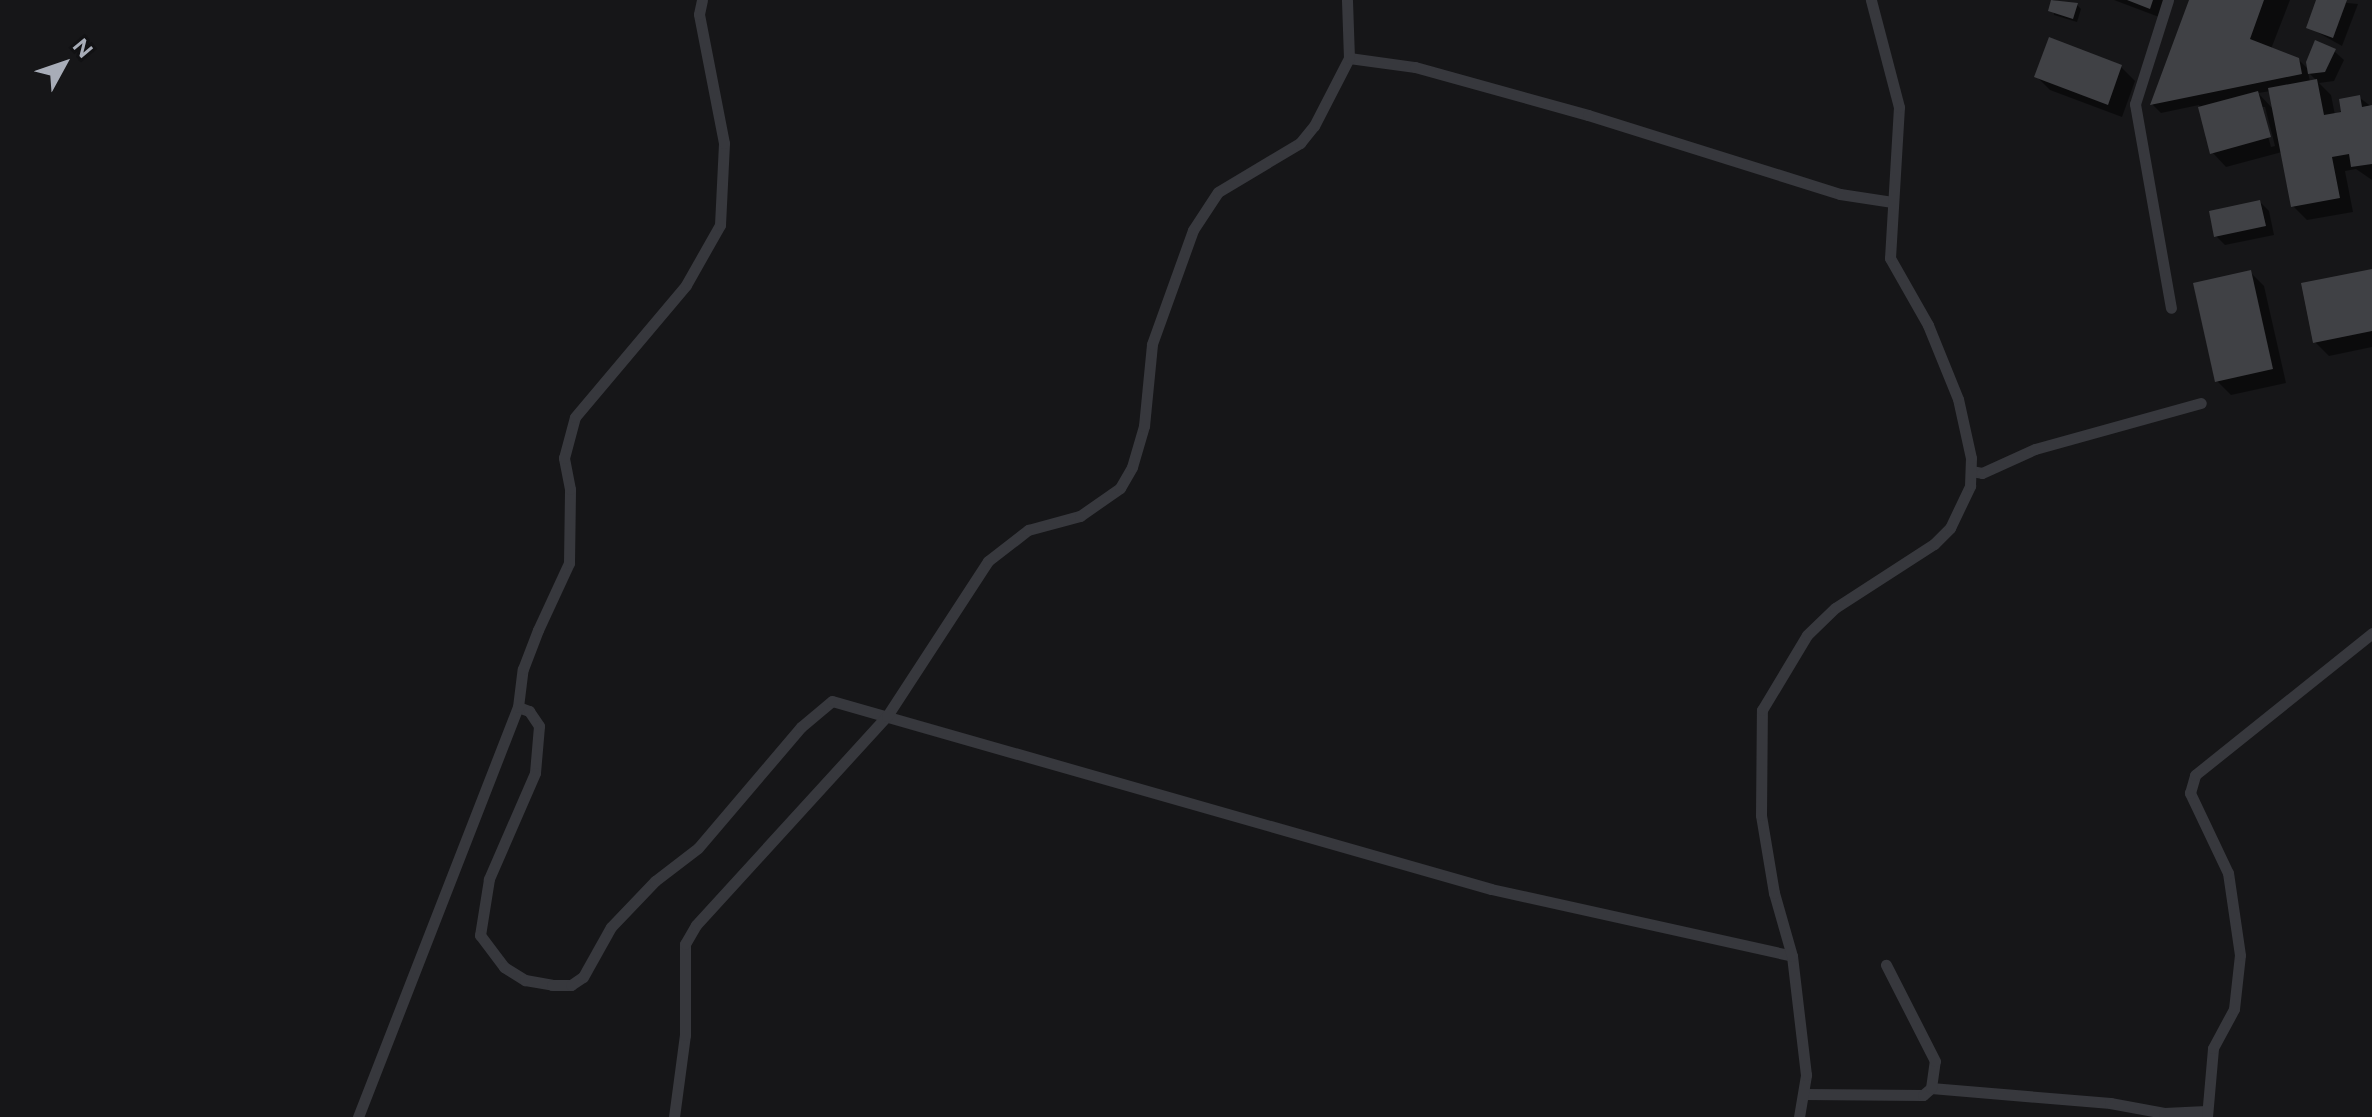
<!DOCTYPE html>
<html>
<head>
<meta charset="utf-8">
<style>
  body { margin:0 }
  #map { position:relative; width:2372px; height:1117px; overflow:hidden; background:#161618; font-family:Figtree,sans-serif }
  div>[style] { position:absolute }
  .shadow>* { inset:0; background:#0007 }
  .building>* { inset:0; background:#404145 }
  .lane>* { height:11px; margin:-5.5px; padding:0 5.5px; transform-origin:5.5px; border-radius:5.5px; background:#37383d }
  span { translate:-50% -50%; white-space:nowrap; text-align:center; line-height:1.15; -webkit-text-stroke:6px #111113; paint-order:stroke }
  .north { position:absolute; left:24px; top:24px; width:80px; height:80px; -webkit-text-stroke:6px #111113; paint-order:stroke; rotate:50deg; font-size:22px; font-weight:700; line-height:32px; text-align:center; color:#a8adb8 }
  .north::after { content:''; display:block; margin:auto; width:28px; height:36px; background:#a8adb8; clip-path:polygon(50% 0,100% 100%,50% 72%,0 100%) }
</style>
</head>
<body>
<div id="map">
  <div class="shadow">
    <div style="clip-path:polygon(2053px 0,2077px 5px,2081px 9px,2077px 22px,2054px 15px)"></div>
    <div style="clip-path:polygon(2114px 0,2165px 0,2159px 17px)"></div>
    <div style="clip-path:polygon(evenodd,2191px 0,2290px 0,2271px 49px,2298px 59px,2309px 70px,2334px 51px,2344px 60px,2334px 81px,2319px 83px,2331px 95px,2335px 115px,2360px 98px,2372px 107px,2372px 180px,2356px 169px,2345px 171px,2353px 212px,2307px 220px,2293px 206px,2282px 152px,2226px 167px,2212px 152px,2199px 105px,2161px 113px,2152px 104px,2191px 0,2308px 72px,2317px 81px,2310px 82px,2308px 72px,2191px 0,2271px 91px,2274px 110px,2258px 93px,2271px 91px,2191px 0,2260px 107px,2265px 107px,2275px 146px,2271px 147px,2260px 107px)"></div>
    <div style="clip-path:polygon(2318px 0,2358px 4px,2342px 46px,2308px 27px)"></div>
    <div style="clip-path:polygon(2121px 67px,2135px 81px,2122px 117px,2050px 90px,2036px 76px)"></div>
    <div style="clip-path:polygon(2260px 202px,2269px 211px,2274px 235px,2225px 245px,2216px 236px)"></div>
    <div style="clip-path:polygon(2372px 271px,2372px 347px,2329px 356px,2315px 342px)"></div>
    <div style="clip-path:polygon(2250px 272px,2264px 286px,2286px 383px,2231px 395px,2217px 381px)"></div>
  </div>
  <div class="building">
    <div style="clip-path:polygon(2051px 0,2078px 3px,2073px 19px,2048px 11px)"></div>
    <div style="clip-path:polygon(2127px 0,2153px 0,2150px 9px)"></div>
    <div style="clip-path:polygon(2189px 0,2264px 0,2250px 39px,2299px 58px,2302px 74px,2150px 105px)"></div>
    <div style="clip-path:polygon(2316px 0,2347px 0,2333px 38px,2306px 28px)"></div>
    <div style="clip-path:polygon(2049px 37px,2122px 65px,2108px 105px,2034px 77px)"></div>
    <div style="clip-path:polygon(2315px 40px,2336px 49px,2325px 72px,2308px 74px,2306px 62px)"></div>
    <div style="clip-path:polygon(2317px 79px,2324px 115px,2341px 112px,2339px 99px,2360px 95px,2362px 107px,2372px 105px,2372px 164px,2351px 167px,2349px 154px,2332px 157px,2340px 198px,2291px 207px,2268px 88px)"></div>
    <div style="clip-path:polygon(2258px 91px,2271px 137px,2210px 154px,2198px 107px)"></div>
    <div style="clip-path:polygon(2260px 200px,2266px 226px,2214px 237px,2209px 211px)"></div>
    <div style="clip-path:polygon(2372px 269px,2372px 331px,2313px 343px,2301px 283px)"></div>
    <div style="clip-path:polygon(2251px 270px,2273px 369px,2215px 382px,2193px 283px)"></div>
  </div>
  <div class="lane">
    <div style="left:2168px;top:0;width:109px;rotate:107.6deg"></div>
    <div style="left:2135px;top:104px;width:207px;rotate:80deg"></div>
    <div style="left:1349px;top:58px;width:67px;rotate:7.8deg"></div>
    <div style="left:1415px;top:67px;width:180px;rotate:15.5deg"></div>
    <div style="left:1588px;top:115px;width:264px;rotate:17.4deg"></div>
    <div style="left:1840px;top:194px;width:53px;rotate:8.7deg"></div>
    <div style="left:1971px;top:471px;width:11px;rotate:10deg"></div>
    <div style="left:1982px;top:473px;width:58px;rotate:-24.4deg"></div>
    <div style="left:2035px;top:449px;width:172px;rotate:-15.5deg"></div>
    <div style="left:518px;top:707px;width:12px;rotate:20deg"></div>
    <div style="left:529px;top:711px;width:18px;rotate:56deg"></div>
    <div style="left:539px;top:726px;width:47px;rotate:94.9deg"></div>
    <div style="left:535px;top:773px;width:116px;rotate:113.5deg"></div>
    <div style="left:489px;top:879px;width:57px;rotate:99.1deg"></div>
    <div style="left:480px;top:935px;width:40px;rotate:53deg"></div>
    <div style="left:504px;top:967px;width:25px;rotate:32deg"></div>
    <div style="left:525px;top:980px;width:27px;rotate:10deg"></div>
    <div style="left:552px;top:985px;width:19px"></div>
    <div style="left:571px;top:985px;width:14px;rotate:-34deg"></div>
    <div style="left:583px;top:977px;width:57px;rotate:-60.8deg"></div>
    <div style="left:611px;top:927px;width:64px;rotate:-46.3deg"></div>
    <div style="left:655px;top:881px;width:54px;rotate:-37.5deg"></div>
    <div style="left:698px;top:848px;width:159px;rotate:-49.6deg"></div>
    <div style="left:801px;top:727px;width:40px;rotate:-40deg"></div>
    <div style="left:832px;top:701px;width:685px;rotate:15.92deg"></div>
    <div style="left:1491px;top:889px;width:308px;rotate:12.5deg"></div>
    <div style="left:1931px;top:1088px;width:180px;rotate:4.8deg"></div>
    <div style="left:2110px;top:1103px;width:55px;rotate:10.5deg"></div>
    <div style="left:2164px;top:1113px;width:42px;rotate:-2.7deg"></div>
    <div style="left:1804px;top:1094px;width:119px;rotate:0.5deg"></div>
    <div style="left:1923px;top:1095px;width:11px;rotate:-41deg"></div>
    <div style="left:1931px;top:1088px;width:27px;rotate:-82deg"></div>
    <div style="left:1935px;top:1061px;width:108px;rotate:-117deg"></div>
    <div style="left:358px;top:1117px;width:440px;rotate:-68.7deg"></div>
    <div style="left:518px;top:707px;width:38px;rotate:-83deg"></div>
    <div style="left:523px;top:669px;width:42px;rotate:-69deg"></div>
    <div style="left:538px;top:630px;width:74px;rotate:-65.2deg"></div>
    <div style="left:569px;top:563px;width:74px;rotate:-89.2deg"></div>
    <div style="left:570px;top:489px;width:32px;rotate:-101deg"></div>
    <div style="left:564px;top:458px;width:42px;rotate:-75deg"></div>
    <div style="left:575px;top:417px;width:172px;rotate:-49.9deg"></div>
    <div style="left:686px;top:285px;width:69px;rotate:-60.5deg"></div>
    <div style="left:720px;top:225px;width:82px;rotate:-87.2deg"></div>
    <div style="left:724px;top:143px;width:131px;rotate:-101deg"></div>
    <div style="left:699px;top:14px;width:14px;rotate:-78deg"></div>
    <div style="left:674px;top:1117px;width:83px;rotate:-82.4deg"></div>
    <div style="left:685px;top:1035px;width:91px;rotate:-90deg"></div>
    <div style="left:685px;top:944px;width:22px;rotate:-60deg"></div>
    <div style="left:696px;top:925px;width:283px;rotate:-47.6deg"></div>
    <div style="left:887px;top:716px;width:185px;rotate:-56.9deg"></div>
    <div style="left:988px;top:561px;width:51px;rotate:-37.8deg"></div>
    <div style="left:1028px;top:530px;width:54px;rotate:-15.1deg"></div>
    <div style="left:1080px;top:516px;width:49px;rotate:-35deg"></div>
    <div style="left:1120px;top:488px;width:24px;rotate:-60deg"></div>
    <div style="left:1132px;top:467px;width:43px;rotate:-73.7deg"></div>
    <div style="left:1144px;top:426px;width:82px;rotate:-84.4deg"></div>
    <div style="left:1152px;top:344px;width:121px;rotate:-70.2deg"></div>
    <div style="left:1193px;top:230px;width:45px;rotate:-56.7deg"></div>
    <div style="left:1218px;top:192px;width:96px;rotate:-30.9deg"></div>
    <div style="left:1300px;top:143px;width:22px;rotate:-51deg"></div>
    <div style="left:1314px;top:126px;width:76px;rotate:-62.8deg"></div>
    <div style="left:1349px;top:58px;width:58px;rotate:-92deg"></div>
    <div style="left:1799px;top:1117px;width:43px;rotate:-80.5deg"></div>
    <div style="left:1806px;top:1075px;width:120px;rotate:-96.7deg"></div>
    <div style="left:1792px;top:956px;width:66px;rotate:-105.9deg"></div>
    <div style="left:1774px;top:893px;width:79px;rotate:-99.5deg"></div>
    <div style="left:1761px;top:815px;width:105px;rotate:-89.5deg"></div>
    <div style="left:1762px;top:710px;width:87px;rotate:-59deg"></div>
    <div style="left:1807px;top:635px;width:39px;rotate:-44deg"></div>
    <div style="left:1835px;top:608px;width:118px;rotate:-32.9deg"></div>
    <div style="left:1934px;top:544px;width:23px;rotate:-45deg"></div>
    <div style="left:1950px;top:528px;width:47px;rotate:-64.5deg"></div>
    <div style="left:1970px;top:486px;width:28px;rotate:-88deg"></div>
    <div style="left:1971px;top:458px;width:60px;rotate:-102.4deg"></div>
    <div style="left:1958px;top:399px;width:80px;rotate:-112.1deg"></div>
    <div style="left:1928px;top:325px;width:77px;rotate:-119.6deg"></div>
    <div style="left:1890px;top:258px;width:151px;rotate:-86.6deg"></div>
    <div style="left:1899px;top:107px;width:111px;rotate:-104.7deg"></div>
    <div style="left:2207px;top:1117px;width:69px;rotate:-85deg"></div>
    <div style="left:2213px;top:1048px;width:44px;rotate:-61.7deg"></div>
    <div style="left:2234px;top:1009px;width:54px;rotate:-83.7deg"></div>
    <div style="left:2240px;top:955px;width:83px;rotate:-98.3deg"></div>
    <div style="left:2228px;top:873px;width:89px;rotate:-115.4deg"></div>
    <div style="left:2190px;top:793px;width:19px;rotate:-74deg"></div>
    <div style="left:2195px;top:775px;width:227px;rotate:-38.7deg"></div>
  </div>
  <div class="north">N</div>
</div>
</body>
</html>
